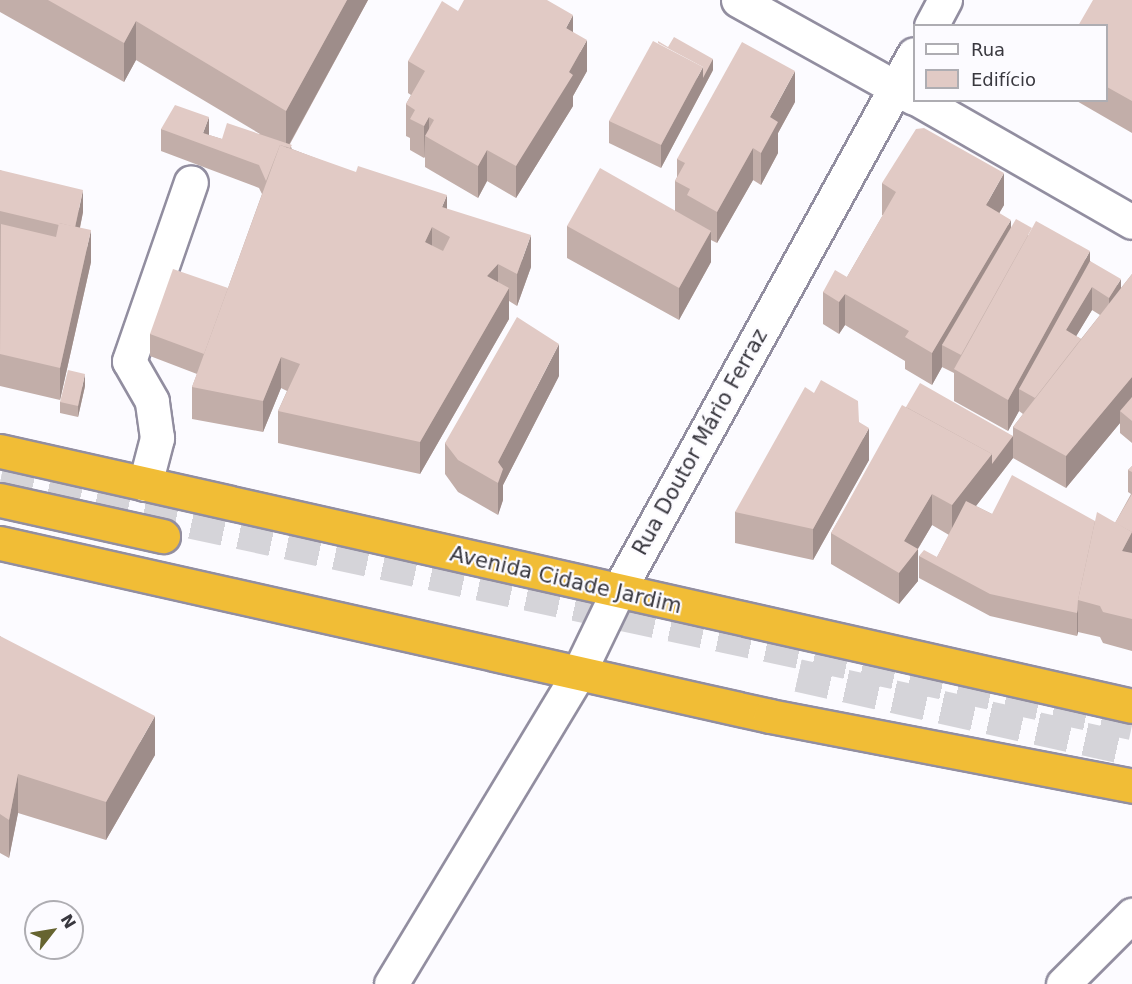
<!DOCTYPE html>
<html>
<head>
<meta charset="utf-8">
<style>
  body { margin:0 }
  #map { position:relative; width:1132px; height:984px; overflow:hidden; background:#fcfbff; font-family:"DejaVu Sans",sans-serif }
  div>[style] { position:absolute }
  .highway-tunnel>* { height:33px; margin-top:-16.5px; transform-origin:0; background:repeating-linear-gradient(90deg,#d5d4d9 0 33px,transparent 0 49px) }
  .roads { filter:drop-shadow(2px 0 #928ea0) drop-shadow(-2px 0 #928ea0) drop-shadow(0 2px #928ea0) drop-shadow(0 -2px #928ea0) }
  .minor>* { height:33px; margin:-16.5px; padding:0 16.5px; transform-origin:16.5px; border-radius:16.5px; background:#fff }
  .highway>* { height:33px; margin:-16.5px; padding:0 16.5px; transform-origin:16.5px; border-radius:16.5px; background:#f1bd36 }
  .wall>* { inset:0; background:#c2aea9 }
  .shaded-wall>* { inset:0; background:#9e8d8a }
  .building>* { inset:0; background:#e1cac5 }
  span { translate:-50% -50%; white-space:nowrap; text-align:center; line-height:1.15; -webkit-text-stroke:4.5px #fcfbff; paint-order:stroke }
  .street-label { font-size:21px; color:#39383f }
  .legend { position:absolute; left:913px; top:24px; width:195px; height:78px; box-sizing:border-box; background:#fcfbff; border:2px solid #aeadb2; margin:0; padding:8px 10px; list-style:none; font-size:18px; color:#39383f }
  .legend li { display:flex; align-items:center; gap:12px; height:30px }
  .legend b { width:30px; border:2px solid #aeadb2 }
  .north { position:absolute; left:24px; top:900px; width:60px; height:60px; box-sizing:border-box; background:#fcfbff; border:2px solid #aeadb2; border-radius:50%; rotate:59deg; font-size:16px; font-weight:700; line-height:24px; text-align:center; color:#39383f }
  .north::after { content:''; display:block; margin:auto; width:21px; height:27px; background:#666430; clip-path:polygon(50% 0,100% 100%,50% 72%,0 100%) }
</style>
</head>
<body>
<div id="map">
  <div class="highway-tunnel">
    <div style="left:0;top:481px;width:1158px;rotate:12.07deg"></div>
    <div style="left:798px;top:675px;width:342px;rotate:12.5deg"></div>
  </div>
  <div class="roads">
    <div class="minor">
      <div style="left:738px;top:0;width:201px;rotate:29.1deg"></div>
      <div style="left:931px;top:26px;width:30px;rotate:-62deg"></div>
      <div style="left:919px;top:100px;width:245px;rotate:29.8deg"></div>
      <div style="left:145px;top:484px;width:48px;rotate:-75.4deg"></div>
      <div style="left:157px;top:438px;width:37px;rotate:-98deg"></div>
      <div style="left:152px;top:401px;width:46px;rotate:-119.9deg"></div>
      <div style="left:129px;top:361px;width:189px;rotate:-70.9deg"></div>
      <div style="left:391px;top:984px;width:364px;rotate:-58.9deg"></div>
      <div style="left:579px;top:672px;width:88px;rotate:-64.3deg"></div>
      <div style="left:617px;top:593px;width:615px;rotate:-61.14deg"></div>
      <div style="left:1063px;top:984px;width:98px;rotate:-45deg"></div>
    </div>
    <div class="highway">
      <div style="left:0;top:451px;width:1160px;rotate:12.69deg"></div>
      <div style="left:0;top:500px;width:167px;rotate:12.5deg"></div>
      <div style="left:0;top:543px;width:789px;rotate:12.66deg"></div>
      <div style="left:770px;top:716px;width:369px;rotate:10.9deg"></div>
    </div>
  </div>
  <div class="wall">
    <div style="clip-path:polygon(0 0,368px 0,290px 144px,292px 149px,447px 209px,531px 267px,517px 306px,509px 301px,509px 319px,420px 474px,278px 443px,278px 411px,287px 391px,281px 388px,263px 432px,192px 419px,192px 387px,197px 374px,150px 356px,150px 334px,228px 288px,262px 194px,259px 188px,161px 151px,161px 129px,209px 135px,222px 139px,260px 134px,136px 60px,124px 82px,0 12px)"></div>
    <div style="clip-path:polygon(1132px 0,1132px 133px,1075px 100px,1107px 100px,1107px 26px)"></div>
    <div style="clip-path:polygon(573px 32px,587px 71px,573px 96px,573px 106px,516px 198px,487px 181px,478px 198px,425px 167px,425px 157px,424px 158px,410px 150px,410px 138px,406px 136px,406px 104px,411px 95px,408px 93px,408px 61px)"></div>
    <div style="clip-path:polygon(713px 70px,661px 168px,609px 143px,609px 121px)"></div>
    <div style="clip-path:polygon(795px 102px,778px 133px,778px 153px,761px 185px,753px 180px,717px 243px,711px 240px,711px 262px,679px 320px,567px 258px,567px 226px,675px 211px,675px 181px,677px 177px,677px 159px)"></div>
    <div style="clip-path:polygon(0 170px,83px 212px,80px 228px,91px 262px,60px 400px,0 386px)"></div>
    <div style="clip-path:polygon(evenodd,882px 183px,1004px 205px,999px 213px,1011px 228px,1090px 261px,1121px 288px,1132px 274px,1132px 443px,1120px 433px,1120px 423px,1066px 488px,1013px 458px,976px 506px,992px 514px,1095px 521px,1115px 523px,1131px 494px,1128px 492px,1128px 470px,1132px 466px,1132px 651px,1103px 643px,1100px 637px,1078px 632px,1077px 636px,990px 616px,919px 578px,919px 556px,937px 557px,949px 535px,932px 525px,918px 549px,918px 581px,899px 604px,831px 564px,831px 533px,906px 407px,1013px 436px,1013px 427px,1023px 414px,1019px 411px,1008px 431px,954px 401px,954px 373px,942px 367px,932px 385px,905px 369px,905px 361px,845px 325px,839px 334px,823px 324px,823px 292px,847px 277px,883px 215px,882px 215px,882px 183px,1092px 310px,1100px 315px,1081px 339px,1076px 336px,1092px 310px)"></div>
    <div style="clip-path:polygon(559px 376px,503px 485px,503px 500px,498px 515px,458px 492px,445px 474px,445px 443px)"></div>
    <div style="clip-path:polygon(85px 386px,78px 417px,60px 413px,60px 402px)"></div>
    <div style="clip-path:polygon(859px 422px,869px 460px,813px 560px,735px 543px,735px 512px)"></div>
    <div style="clip-path:polygon(0 636px,155px 755px,106px 840px,18px 813px,9px 858px,0 853px)"></div>
  </div>
  <div class="shaded-wall">
    <div style="clip-path:polygon(347px 0,368px 0,286px 150px,286px 111px)"></div>
    <div style="clip-path:polygon(573px 15px,573px 47px,566px 28px)"></div>
    <div style="clip-path:polygon(136px 21px,136px 60px,124px 82px,124px 43px)"></div>
    <div style="clip-path:polygon(587px 40px,587px 71px,573px 96px,573px 106px,516px 198px,516px 166px)"></div>
    <div style="clip-path:polygon(713px 59px,713px 70px,661px 168px,661px 145px,703px 67px)"></div>
    <div style="clip-path:polygon(795px 71px,795px 102px,778px 133px,778px 153px,761px 185px,761px 153px,770px 117px)"></div>
    <div style="clip-path:polygon(209px 117px,209px 140px,203px 133px)"></div>
    <div style="clip-path:polygon(429px 117px,429px 138px,425px 136px,424px 158px,424px 126px)"></div>
    <div style="clip-path:polygon(753px 148px,753px 180px,717px 243px,717px 212px)"></div>
    <div style="clip-path:polygon(487px 150px,487px 181px,478px 198px,478px 166px)"></div>
    <div style="clip-path:polygon(1004px 173px,1004px 205px,986px 236px,986px 205px)"></div>
    <div style="clip-path:polygon(83px 190px,83px 212px,75px 251px,75px 228px)"></div>
    <div style="clip-path:polygon(447px 195px,447px 226px,442px 207px)"></div>
    <div style="clip-path:polygon(1011px 220px,1011px 251px,942px 345px,942px 367px,932px 385px,932px 353px)"></div>
    <div style="clip-path:polygon(432px 227px,432px 259px,425px 242px)"></div>
    <div style="clip-path:polygon(91px 230px,91px 262px,60px 400px,60px 368px)"></div>
    <div style="clip-path:polygon(711px 231px,711px 262px,679px 320px,679px 288px)"></div>
    <div style="clip-path:polygon(531px 235px,531px 267px,517px 306px,517px 274px)"></div>
    <div style="clip-path:polygon(1090px 251px,1090px 283px,1019px 389px,1019px 411px,1008px 431px,1008px 400px)"></div>
    <div style="clip-path:polygon(498px 264px,498px 295px,487px 276px)"></div>
    <div style="clip-path:polygon(1121px 279px,1121px 301px,1109px 320px,1109px 298px)"></div>
    <div style="clip-path:polygon(1092px 287px,1092px 310px,1066px 353px,1066px 330px)"></div>
    <div style="clip-path:polygon(509px 288px,509px 319px,420px 474px,420px 442px)"></div>
    <div style="clip-path:polygon(845px 294px,845px 325px,839px 334px,839px 302px)"></div>
    <div style="clip-path:polygon(559px 344px,559px 376px,503px 485px,503px 500px,498px 515px,498px 462px)"></div>
    <div style="clip-path:polygon(281px 357px,281px 388px,263px 432px,263px 401px)"></div>
    <div style="clip-path:polygon(85px 374px,85px 386px,78px 417px,78px 406px)"></div>
    <div style="clip-path:polygon(1132px 377px,1132px 408px,1120px 411px,1120px 423px,1066px 488px,1066px 456px)"></div>
    <div style="clip-path:polygon(869px 428px,869px 460px,813px 560px,813px 529px)"></div>
    <div style="clip-path:polygon(1013px 436px,1013px 458px,952px 537px,952px 505px,992px 454px)"></div>
    <div style="clip-path:polygon(932px 494px,932px 525px,917px 550px,918px 549px,918px 581px,899px 604px,899px 573px,904px 541px)"></div>
    <div style="clip-path:polygon(1132px 532px,1132px 564px,1122px 551px)"></div>
    <div style="clip-path:polygon(1078px 610px,1078px 632px,1077px 636px,1077px 613px)"></div>
    <div style="clip-path:polygon(155px 716px,155px 755px,106px 840px,106px 802px)"></div>
    <div style="clip-path:polygon(18px 774px,18px 813px,9px 858px,9px 820px)"></div>
  </div>
  <div class="building">
    <div style="clip-path:polygon(48px 0,347px 0,286px 111px,136px 21px,124px 43px)"></div>
    <div style="clip-path:polygon(464px 0,547px 0,573px 15px,566px 28px,587px 40px,569px 72px,573px 75px,516px 166px,487px 150px,478px 166px,425px 136px,434px 120px,429px 117px,424px 126px,410px 119px,415px 110px,406px 104px,425px 71px,408px 61px,442px 1px,458px 11px)"></div>
    <div style="clip-path:polygon(1093px 0,1132px 0,1132px 101px,1107px 87px,1107px 26px,1078px 26px)"></div>
    <div style="clip-path:polygon(674px 37px,713px 59px,703px 78px,703px 67px,658px 43px,658px 41px,668px 47px)"></div>
    <div style="clip-path:polygon(653px 41px,703px 67px,661px 145px,609px 121px)"></div>
    <div style="clip-path:polygon(742px 42px,795px 71px,770px 117px,778px 122px,761px 153px,753px 148px,717px 212px,687px 195px,690px 189px,675px 181px,685px 163px,677px 159px)"></div>
    <div style="clip-path:polygon(175px 105px,209px 117px,203px 133px,222px 139px,227px 123px,292px 145px,290px 148px,280px 145px,266px 181px,259px 165px,161px 129px)"></div>
    <div style="clip-path:polygon(924px 128px,1004px 173px,986px 205px,1011px 220px,932px 353px,905px 337px,909px 331px,845px 294px,839px 302px,823px 292px,835px 270px,847px 277px,896px 192px,882px 183px,916px 129px)"></div>
    <div style="clip-path:polygon(evenodd,280px 145px,356px 172px,358px 166px,447px 195px,442px 207px,531px 235px,517px 274px,498px 264px,487px 276px,509px 288px,420px 442px,278px 411px,300px 364px,281px 357px,263px 401px,192px 387px,280px 145px,432px 227px,450px 237px,443px 251px,425px 242px,432px 227px)"></div>
    <div style="clip-path:polygon(600px 168px,711px 231px,679px 288px,567px 226px)"></div>
    <div style="clip-path:polygon(0 170px,83px 190px,75px 227px,59px 223px,59px 225px,0 211px)"></div>
    <div style="clip-path:polygon(1016px 219px,1032px 228px,961px 355px,942px 345px)"></div>
    <div style="clip-path:polygon(1036px 221px,1090px 251px,1008px 400px,954px 369px)"></div>
    <div style="clip-path:polygon(59px 223px,91px 230px,60px 368px,0 354px,1px 224px,56px 237px)"></div>
    <div style="clip-path:polygon(1090px 261px,1121px 279px,1109px 298px,1092px 287px,1066px 330px,1081px 339px,1035px 398px,1019px 389px)"></div>
    <div style="clip-path:polygon(173px 269px,228px 288px,204px 354px,150px 334px)"></div>
    <div style="clip-path:polygon(1132px 274px,1132px 377px,1066px 456px,1013px 427px)"></div>
    <div style="clip-path:polygon(517px 317px,559px 344px,498px 462px,503px 469px,498px 483px,458px 460px,445px 443px)"></div>
    <div style="clip-path:polygon(68px 370px,85px 374px,78px 406px,60px 402px)"></div>
    <div style="clip-path:polygon(821px 380px,858px 401px,859px 422px,869px 428px,813px 529px,735px 512px,805px 387px,814px 393px)"></div>
    <div style="clip-path:polygon(920px 383px,1013px 436px,992px 464px,992px 454px,906px 407px)"></div>
    <div style="clip-path:polygon(1132px 397px,1132px 421px,1120px 411px)"></div>
    <div style="clip-path:polygon(902px 405px,992px 454px,952px 505px,932px 494px,904px 541px,918px 549px,899px 573px,831px 533px)"></div>
    <div style="clip-path:polygon(1132px 466px,1132px 472px,1128px 470px)"></div>
    <div style="clip-path:polygon(1012px 475px,1095px 521px,1078px 600px,1077px 613px,990px 594px,919px 556px,924px 550px,937px 557px,966px 501px,992px 514px)"></div>
    <div style="clip-path:polygon(1132px 494px,1132px 535px,1132px 532px,1115px 523px)"></div>
    <div style="clip-path:polygon(1097px 512px,1132px 532px,1122px 551px,1132px 553px,1132px 619px,1103px 612px,1100px 606px,1078px 600px)"></div>
    <div style="clip-path:polygon(0 636px,155px 716px,106px 802px,18px 774px,9px 820px,0 814px)"></div>
  </div>
  <div class="street-label">
    <span style="left:700px;top:442px;rotate:-61deg">Rua Doutor Mário Ferraz</span>
    <span style="left:566px;top:580px;rotate:13deg">Avenida Cidade Jardim</span>
  </div>
  <ul class="legend">
  <li><b style="height:8px;background:#fff"></b>Rua</li>
  <li><b style="height:16px;background:#e1cac5"></b>Edifício</li>
  </ul>
  <div class="north">N</div>
</div>
</body>
</html>
